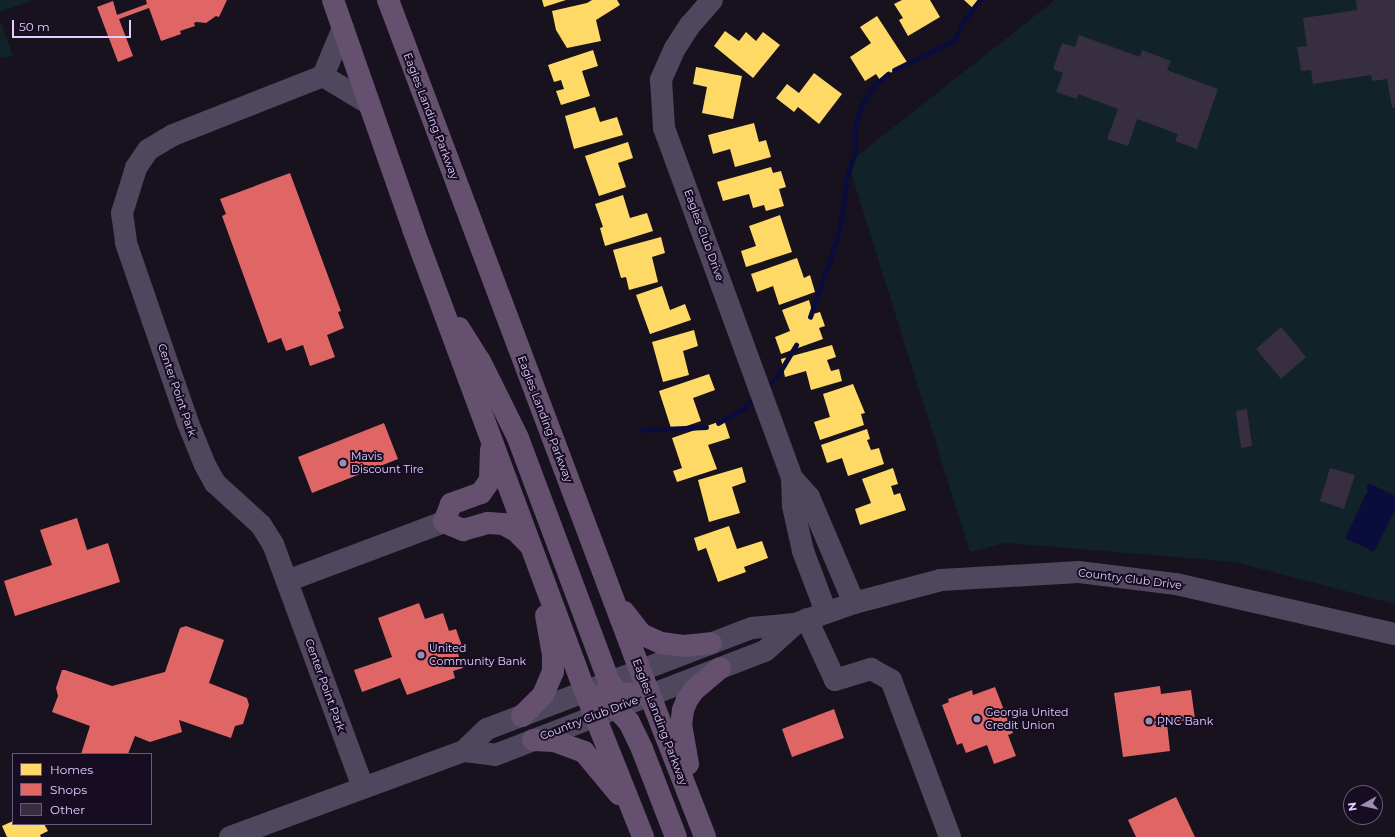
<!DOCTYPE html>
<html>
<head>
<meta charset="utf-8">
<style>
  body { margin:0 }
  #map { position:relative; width:1395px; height:837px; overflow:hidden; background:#17121d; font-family:Montserrat,sans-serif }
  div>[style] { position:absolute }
  .green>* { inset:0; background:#112229 }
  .water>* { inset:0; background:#0a0d3c }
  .homes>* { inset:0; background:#ffd966 }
  .shops>* { inset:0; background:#e06666 }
  .stream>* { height:4.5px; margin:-2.25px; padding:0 2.25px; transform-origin:2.25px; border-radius:2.25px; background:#0a0d3c }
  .building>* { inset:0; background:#372f3f }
  .minor>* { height:22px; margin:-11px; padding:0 11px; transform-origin:11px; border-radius:11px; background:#4e475e }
  .major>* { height:22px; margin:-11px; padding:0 11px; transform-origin:11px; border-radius:11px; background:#65506f }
  .dots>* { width:11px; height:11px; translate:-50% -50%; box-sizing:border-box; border:2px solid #170d22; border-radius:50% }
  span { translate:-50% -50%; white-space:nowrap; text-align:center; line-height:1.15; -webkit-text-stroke:4px #170d22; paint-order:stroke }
  .street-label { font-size:11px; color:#e2ceff }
  .poi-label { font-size:11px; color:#e2ceff }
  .left { translate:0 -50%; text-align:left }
  .legend { position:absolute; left:12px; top:753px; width:140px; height:72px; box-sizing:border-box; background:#170d22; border:1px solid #685a7a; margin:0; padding:5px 7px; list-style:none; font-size:12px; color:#e2ceff }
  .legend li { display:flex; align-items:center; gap:8px; height:20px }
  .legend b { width:20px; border:1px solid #685a7a }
  .north { position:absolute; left:1343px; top:785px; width:40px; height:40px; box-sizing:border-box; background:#170d22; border:1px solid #685a7a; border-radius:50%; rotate:262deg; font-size:11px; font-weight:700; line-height:16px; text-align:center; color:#e2ceff }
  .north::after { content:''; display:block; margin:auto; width:14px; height:18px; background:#9b8cb0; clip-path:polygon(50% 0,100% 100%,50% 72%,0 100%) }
  .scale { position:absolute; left:12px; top:20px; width:119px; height:18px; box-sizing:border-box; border:2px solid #e2ceff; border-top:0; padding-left:5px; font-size:12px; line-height:14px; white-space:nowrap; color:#e2ceff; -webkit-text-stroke:3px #170d22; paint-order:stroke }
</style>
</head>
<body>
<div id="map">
  <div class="green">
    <div style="clip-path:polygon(0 0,34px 0,0 12px)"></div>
    <div style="clip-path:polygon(1055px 0,1395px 0,1395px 604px,1235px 562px,1006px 543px,970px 552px,848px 163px)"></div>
    <div style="clip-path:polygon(0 20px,13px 56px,0 58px)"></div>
  </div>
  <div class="water">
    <div style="clip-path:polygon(1369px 483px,1395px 496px,1395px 510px,1374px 552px,1345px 538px,1368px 490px,1366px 489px)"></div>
  </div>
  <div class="homes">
    <div style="clip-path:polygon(542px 0,566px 0,544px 7px)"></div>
    <div style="clip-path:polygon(592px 0,617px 0,620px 5px,596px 20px,601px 41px,567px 48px,556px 30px,552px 11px,587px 3px)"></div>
    <div style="clip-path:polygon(902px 0,930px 0,940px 17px,908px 36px,899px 20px,903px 18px,894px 4px)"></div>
    <div style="clip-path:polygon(964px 0,983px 0,975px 10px)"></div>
    <div style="clip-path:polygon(877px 16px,907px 62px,880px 80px,876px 74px,865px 81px,850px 57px,871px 43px,860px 27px)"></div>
    <div style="clip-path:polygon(725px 31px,739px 41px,746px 32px,756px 41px,763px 32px,780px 45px,753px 78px,714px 46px)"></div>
    <div style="clip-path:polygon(593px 50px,598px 66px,582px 71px,590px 96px,561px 105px,556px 91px,564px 89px,561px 80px,554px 82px,548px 65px)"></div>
    <div style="clip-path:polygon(696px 67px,742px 76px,733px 119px,702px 113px,707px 87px,693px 84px)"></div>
    <div style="clip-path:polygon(814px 73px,842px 94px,819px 124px,798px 107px,794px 112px,776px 98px,787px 84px,799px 93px)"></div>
    <div style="clip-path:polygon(595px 107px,600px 122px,617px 117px,623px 135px,574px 149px,565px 116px)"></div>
    <div style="clip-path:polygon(754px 123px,759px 142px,766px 140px,771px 157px,735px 167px,730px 149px,713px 154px,708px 135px)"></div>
    <div style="clip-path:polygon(628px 142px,633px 158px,618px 163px,626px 187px,599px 196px,585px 156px)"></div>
    <div style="clip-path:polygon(771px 167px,773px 173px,781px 171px,786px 187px,779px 189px,784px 206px,766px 211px,764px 205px,753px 208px,749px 194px,723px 201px,717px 182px)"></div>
    <div style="clip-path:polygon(623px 195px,630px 218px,647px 213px,653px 231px,605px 246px,600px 228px,603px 227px,595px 204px)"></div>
    <div style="clip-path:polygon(780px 215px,792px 252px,746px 267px,741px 251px,756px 246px,749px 226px)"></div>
    <div style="clip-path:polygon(661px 237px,665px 253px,652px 257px,658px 282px,629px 290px,626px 277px,621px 278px,613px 250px)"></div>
    <div style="clip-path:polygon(797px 258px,804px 278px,810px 275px,815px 292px,779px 305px,773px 286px,757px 292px,751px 274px)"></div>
    <div style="clip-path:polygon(662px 286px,670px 310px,685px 304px,691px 320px,650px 334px,636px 295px)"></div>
    <div style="clip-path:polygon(809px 300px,813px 314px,820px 312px,825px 326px,819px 328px,823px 339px,781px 354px,775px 337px,790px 331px,782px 310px)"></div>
    <div style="clip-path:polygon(694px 330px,698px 346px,683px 351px,689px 375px,663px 382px,652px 342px)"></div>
    <div style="clip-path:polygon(832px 345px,836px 357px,827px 360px,831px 371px,839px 369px,842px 381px,811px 390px,806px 371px,785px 377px,781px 359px)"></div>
    <div style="clip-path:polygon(709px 374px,715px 390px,693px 398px,701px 421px,672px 431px,659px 391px)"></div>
    <div style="clip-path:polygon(853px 384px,865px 413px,861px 414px,864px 425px,820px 440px,814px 422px,830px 417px,823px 394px)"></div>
    <div style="clip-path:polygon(724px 420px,730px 438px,708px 445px,717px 469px,677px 482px,673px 471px,682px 468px,672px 438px)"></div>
    <div style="clip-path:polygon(867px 429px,870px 439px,867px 440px,871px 450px,879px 448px,884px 464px,848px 476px,842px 458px,827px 463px,821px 445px)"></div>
    <div style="clip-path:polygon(742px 467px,746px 482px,732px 487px,740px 513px,709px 522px,698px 480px)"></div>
    <div style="clip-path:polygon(893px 468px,898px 484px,891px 486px,894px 495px,900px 493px,906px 510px,860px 525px,855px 509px,871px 503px,862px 479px)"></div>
    <div style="clip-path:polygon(729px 526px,737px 549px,762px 541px,768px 558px,744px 567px,746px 572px,718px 582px,706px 548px,698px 551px,694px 538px)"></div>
    <div style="clip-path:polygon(13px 821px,13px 824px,44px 824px,48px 831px,40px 835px,41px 837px,7px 837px,2px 826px)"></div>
  </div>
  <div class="shops">
    <div style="clip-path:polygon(146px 0,227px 0,219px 17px,216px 16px,206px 23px,196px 22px,194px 23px,195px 26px,180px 31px,181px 34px,161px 41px,149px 8px,119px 19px,133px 56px,118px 62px,97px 7px,113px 1px,117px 15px,147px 4px)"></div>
    <div style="clip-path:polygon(290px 173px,341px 311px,338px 312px,344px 328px,327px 335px,335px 357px,310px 366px,303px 345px,286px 351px,281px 338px,268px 343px,222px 216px,226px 214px,220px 199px)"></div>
    <div style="clip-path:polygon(384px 423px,398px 459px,312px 493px,298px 457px)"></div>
    <div style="clip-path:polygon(77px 518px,87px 550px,108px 543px,120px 582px,15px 616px,4px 581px,52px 565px,40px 530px)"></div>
    <div style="clip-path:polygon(419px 603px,425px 619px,443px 613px,449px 631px,456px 629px,463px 649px,457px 651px,463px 668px,453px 671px,455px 678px,407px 695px,400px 678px,362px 692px,354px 670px,392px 657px,378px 618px)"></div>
    <div style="clip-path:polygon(186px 626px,224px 640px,209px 683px,247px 698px,249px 705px,243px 724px,235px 726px,231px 738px,179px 720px,182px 732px,150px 742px,135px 736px,128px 754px,81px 754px,90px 726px,52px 712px,58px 696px,56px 688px,62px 670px,65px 670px,112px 686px,165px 672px,180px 628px)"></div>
    <div style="clip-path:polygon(1160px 686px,1161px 694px,1191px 690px,1195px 719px,1167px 723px,1170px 751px,1123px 757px,1114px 693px)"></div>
    <div style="clip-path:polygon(995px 687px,1013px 733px,1008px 735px,1016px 756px,994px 764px,987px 745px,966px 753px,962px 743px,957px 745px,942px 705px,949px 702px,948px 699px,972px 690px,973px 695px)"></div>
    <div style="clip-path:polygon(834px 709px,844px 738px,792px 757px,782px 729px)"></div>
    <div style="clip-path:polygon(1176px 797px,1195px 837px,1136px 837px,1128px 820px)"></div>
  </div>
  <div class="stream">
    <div style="left:894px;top:70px;width:68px;rotate:-26.2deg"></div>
    <div style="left:955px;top:40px;width:23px;rotate:-65deg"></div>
    <div style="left:965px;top:19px;width:24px;rotate:-52deg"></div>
    <div style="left:810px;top:317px;width:76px;rotate:-70.9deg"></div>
    <div style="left:835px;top:245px;width:24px;rotate:-75deg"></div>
    <div style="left:841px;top:222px;width:47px;rotate:-82.7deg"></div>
    <div style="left:847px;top:175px;width:23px;rotate:-70deg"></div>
    <div style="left:855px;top:153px;width:24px;rotate:-92deg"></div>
    <div style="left:854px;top:129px;width:23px;rotate:-72deg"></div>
    <div style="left:861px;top:107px;width:23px;rotate:-59deg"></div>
    <div style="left:873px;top:87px;width:20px;rotate:-41deg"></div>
    <div style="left:767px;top:388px;width:17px;rotate:-50deg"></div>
    <div style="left:778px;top:375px;width:35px;rotate:-59deg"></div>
    <div style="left:718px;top:423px;width:30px;rotate:-30deg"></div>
    <div style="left:744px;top:408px;width:15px;rotate:-42deg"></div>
    <div style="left:642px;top:430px;width:64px;rotate:-2.7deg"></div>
  </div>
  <div class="building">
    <div style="clip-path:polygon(1356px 0,1395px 0,1395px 107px,1392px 108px,1387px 79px,1372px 81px,1371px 75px,1313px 84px,1311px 70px,1301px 71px,1297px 47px,1307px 46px,1303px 18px,1357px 10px)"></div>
    <div style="clip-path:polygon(1079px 35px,1140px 57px,1142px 50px,1171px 61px,1167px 70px,1218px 89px,1197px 149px,1175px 141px,1178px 134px,1137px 119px,1128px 146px,1107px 139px,1118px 109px,1078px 94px,1077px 99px,1056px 92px,1063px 73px,1053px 69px,1062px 43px,1075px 47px)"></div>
    <div style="clip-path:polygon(1281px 327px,1306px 357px,1281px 379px,1256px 349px)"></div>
    <div style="clip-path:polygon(1247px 409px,1252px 446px,1241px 448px,1236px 411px)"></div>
    <div style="clip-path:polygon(1330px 468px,1355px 475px,1344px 509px,1320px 501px)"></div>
  </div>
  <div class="minor">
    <div style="left:712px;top:0;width:33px;rotate:131deg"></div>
    <div style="left:690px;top:25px;width:27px;rotate:123deg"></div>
    <div style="left:675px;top:48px;width:35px;rotate:114deg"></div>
    <div style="left:661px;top:80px;width:48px;rotate:86.4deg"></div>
    <div style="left:664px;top:128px;width:373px;rotate:69.9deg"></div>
    <div style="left:792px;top:478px;width:28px;rotate:88deg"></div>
    <div style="left:793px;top:506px;width:46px;rotate:77.5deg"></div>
    <div style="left:803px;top:551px;width:65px;rotate:69.3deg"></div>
    <div style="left:343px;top:28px;width:52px;rotate:112.6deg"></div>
    <div style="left:323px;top:76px;width:161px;rotate:158.5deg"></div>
    <div style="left:173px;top:135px;width:29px;rotate:149deg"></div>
    <div style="left:148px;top:150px;width:22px;rotate:124deg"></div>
    <div style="left:136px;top:168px;width:47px;rotate:107.3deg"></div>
    <div style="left:122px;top:213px;width:30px;rotate:82deg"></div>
    <div style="left:126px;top:243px;width:190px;rotate:71deg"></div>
    <div style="left:188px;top:423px;width:45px;rotate:68deg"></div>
    <div style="left:205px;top:465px;width:21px;rotate:61deg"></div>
    <div style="left:215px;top:483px;width:62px;rotate:42.4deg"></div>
    <div style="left:261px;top:525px;width:22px;rotate:58deg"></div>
    <div style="left:273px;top:544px;width:259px;rotate:69.7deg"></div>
    <div style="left:323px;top:76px;width:52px;rotate:31deg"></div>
    <div style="left:792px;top:478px;width:25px;rotate:48deg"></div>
    <div style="left:809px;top:497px;width:115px;rotate:67deg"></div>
    <div style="left:287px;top:581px;width:168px;rotate:-20.6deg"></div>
    <div style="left:807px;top:619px;width:67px;rotate:65.3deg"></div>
    <div style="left:835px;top:680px;width:38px;rotate:-17deg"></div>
    <div style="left:871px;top:669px;width:23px;rotate:29deg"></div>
    <div style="left:891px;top:680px;width:168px;rotate:69.4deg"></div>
    <div style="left:464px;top:751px;width:31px;rotate:7deg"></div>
    <div style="left:495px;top:755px;width:289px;rotate:-21.1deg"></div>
    <div style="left:765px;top:651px;width:40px;rotate:-42deg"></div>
    <div style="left:230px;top:837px;width:249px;rotate:-20.2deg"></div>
    <div style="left:464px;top:751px;width:32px;rotate:-44deg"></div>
    <div style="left:487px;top:729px;width:284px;rotate:-20.9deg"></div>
    <div style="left:752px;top:628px;width:43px;rotate:-5.3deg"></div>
    <div style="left:795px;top:624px;width:63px;rotate:-19.6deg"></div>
    <div style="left:854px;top:603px;width:90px;rotate:-14.8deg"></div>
    <div style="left:941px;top:580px;width:138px;rotate:-3.3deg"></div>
    <div style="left:1079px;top:572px;width:98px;rotate:7.1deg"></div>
    <div style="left:1176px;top:584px;width:225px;rotate:12.9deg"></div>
  </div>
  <div class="major">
    <div style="left:333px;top:0;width:243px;rotate:70.7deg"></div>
    <div style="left:413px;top:229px;width:493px;rotate:69.6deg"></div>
    <div style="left:585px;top:691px;width:157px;rotate:68.3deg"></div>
    <div style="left:388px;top:0;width:716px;rotate:69.39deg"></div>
    <div style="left:640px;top:670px;width:179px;rotate:68.7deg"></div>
    <div style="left:459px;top:328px;width:39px;rotate:58deg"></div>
    <div style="left:480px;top:361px;width:86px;rotate:63.7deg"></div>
    <div style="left:518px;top:438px;width:260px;rotate:69.5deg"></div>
    <div style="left:609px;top:682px;width:15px;rotate:48deg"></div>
    <div style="left:619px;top:693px;width:31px;rotate:4deg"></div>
    <div style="left:491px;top:450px;width:30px;rotate:92deg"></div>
    <div style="left:490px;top:480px;width:16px;rotate:125deg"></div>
    <div style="left:481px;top:493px;width:32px;rotate:160deg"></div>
    <div style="left:451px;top:504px;width:19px;rotate:111deg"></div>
    <div style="left:444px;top:522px;width:21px;rotate:23deg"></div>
    <div style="left:463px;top:530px;width:26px;rotate:-16deg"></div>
    <div style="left:488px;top:523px;width:15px;rotate:4deg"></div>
    <div style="left:503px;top:524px;width:15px;rotate:28deg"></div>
    <div style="left:516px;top:531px;width:20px;rotate:45deg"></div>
    <div style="left:624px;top:612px;width:28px;rotate:52deg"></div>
    <div style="left:641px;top:634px;width:22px;rotate:24deg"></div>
    <div style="left:661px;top:643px;width:23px;rotate:7deg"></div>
    <div style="left:684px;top:646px;width:27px;rotate:-6deg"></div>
    <div style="left:585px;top:691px;width:35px;rotate:29deg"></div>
    <div style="left:616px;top:708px;width:19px;rotate:47deg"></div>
    <div style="left:629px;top:722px;width:30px;rotate:64deg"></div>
    <div style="left:642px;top:749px;width:94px;rotate:68.9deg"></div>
    <div style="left:522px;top:716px;width:30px;rotate:-45deg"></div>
    <div style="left:543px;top:695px;width:25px;rotate:-67deg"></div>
    <div style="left:553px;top:672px;width:17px;rotate:-90deg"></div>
    <div style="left:553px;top:655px;width:40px;rotate:-100deg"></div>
    <div style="left:533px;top:740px;width:21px;rotate:3deg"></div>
    <div style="left:554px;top:741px;width:32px;rotate:20deg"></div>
    <div style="left:584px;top:752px;width:55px;rotate:50.2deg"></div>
    <div style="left:688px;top:764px;width:39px;rotate:-100deg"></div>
    <div style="left:681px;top:726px;width:16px;rotate:-83deg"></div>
    <div style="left:683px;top:710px;width:11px;rotate:-68deg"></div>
    <div style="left:687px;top:700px;width:12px;rotate:-55deg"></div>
    <div style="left:694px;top:690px;width:34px;rotate:-40deg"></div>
  </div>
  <div class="dots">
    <div style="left:343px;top:463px;background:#9b8cb0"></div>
    <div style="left:421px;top:655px;background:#9b8cb0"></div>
    <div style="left:977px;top:719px;background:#9b8cb0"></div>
    <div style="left:1149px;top:721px;background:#9b8cb0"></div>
  </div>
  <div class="street-label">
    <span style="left:431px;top:116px;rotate:69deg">Eagles Landing Parkway</span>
    <span style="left:704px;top:235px;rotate:70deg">Eagles Club Drive</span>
    <span style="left:177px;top:390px;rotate:71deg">Center Point Park</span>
    <span style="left:545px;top:419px;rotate:69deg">Eagles Landing Parkway</span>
    <span style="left:1130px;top:579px;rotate:7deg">Country Club Drive</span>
    <span style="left:325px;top:685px;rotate:70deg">Center Point Park</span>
    <span style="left:589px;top:718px;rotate:-21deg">Country Club Drive</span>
    <span style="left:660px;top:722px;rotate:69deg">Eagles Landing Parkway</span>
  </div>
  <div class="poi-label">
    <span class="left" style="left:351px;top:463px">Mavis<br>Discount Tire</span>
    <span class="left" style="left:429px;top:655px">United<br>Community Bank</span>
    <span class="left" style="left:985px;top:719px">Georgia United<br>Credit Union</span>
    <span class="left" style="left:1157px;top:721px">PNC Bank</span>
  </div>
  <ul class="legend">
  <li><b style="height:11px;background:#ffd966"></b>Homes</li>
  <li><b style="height:11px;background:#e06666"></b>Shops</li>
  <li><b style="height:11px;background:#372f3f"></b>Other</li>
  </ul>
  <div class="north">N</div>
  <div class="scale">50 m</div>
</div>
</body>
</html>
